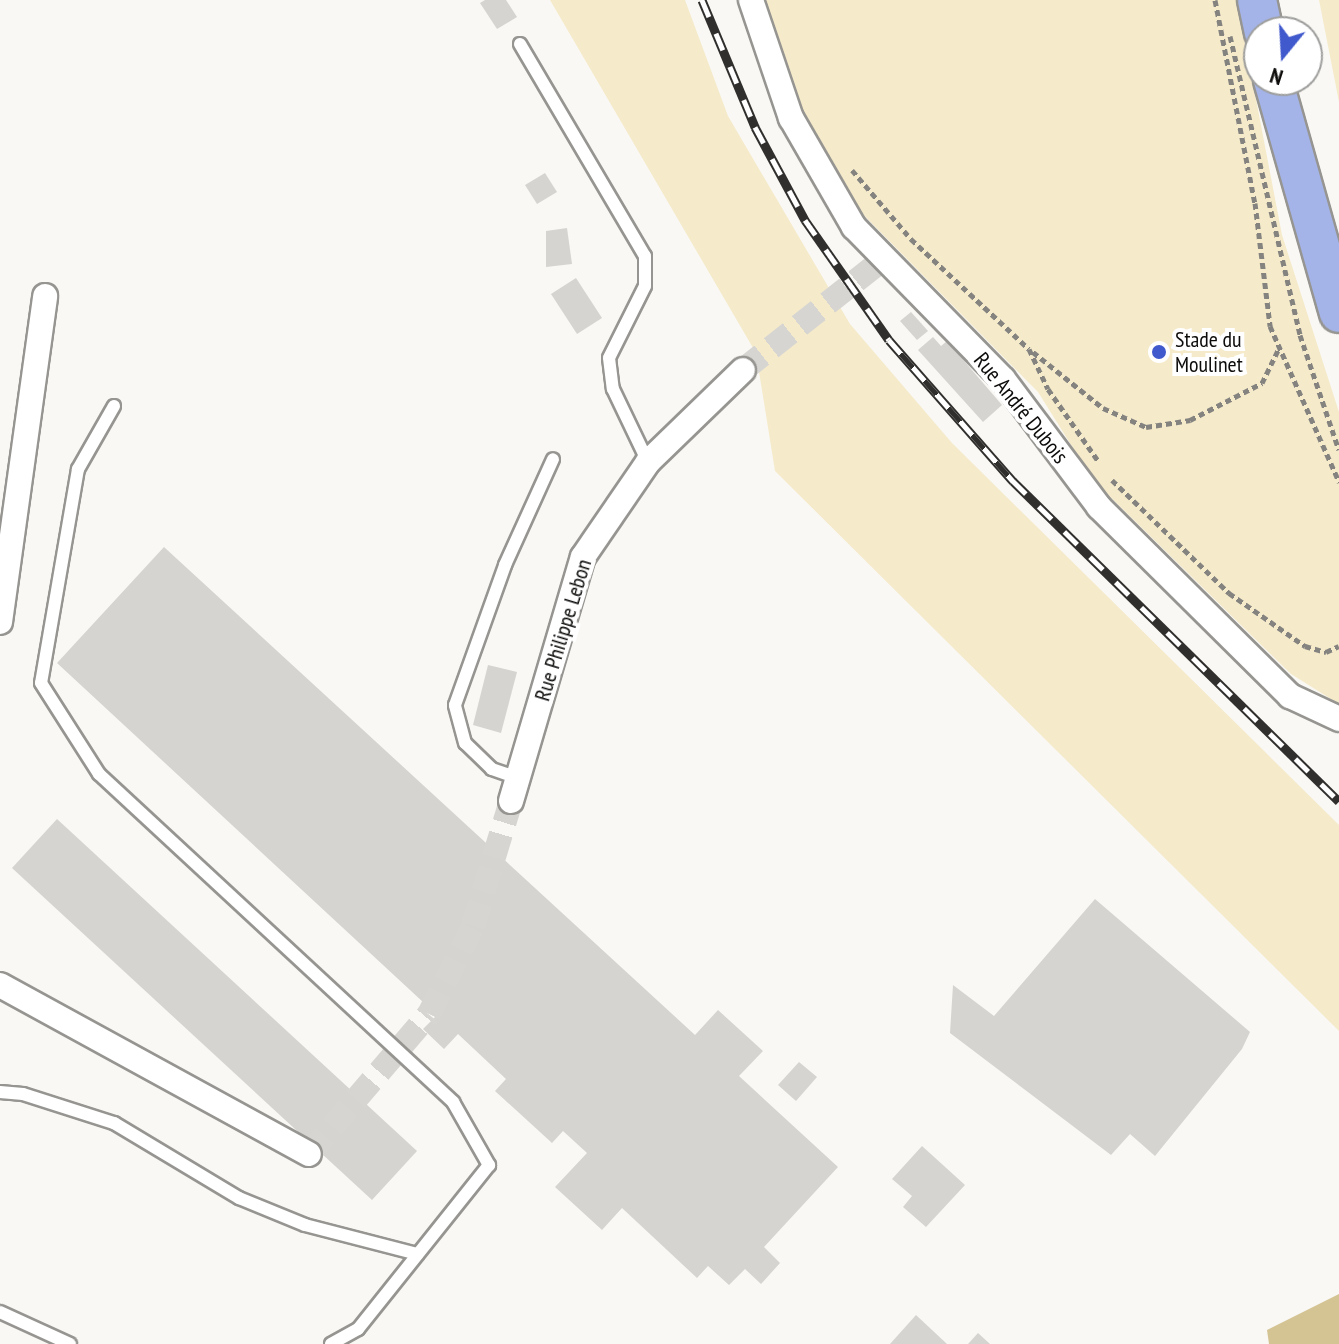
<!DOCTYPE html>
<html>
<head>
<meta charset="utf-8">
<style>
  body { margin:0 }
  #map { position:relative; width:1339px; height:1344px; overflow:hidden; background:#f9f8f4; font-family:"PT Sans Narrow",sans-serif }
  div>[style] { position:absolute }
  .green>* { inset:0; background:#f5eaca }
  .forest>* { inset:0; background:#d4c393 }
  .building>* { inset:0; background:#d5d4d0 }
  .street-tunnel>* { height:24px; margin-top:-12px; transform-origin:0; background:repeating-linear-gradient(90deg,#d6d5d1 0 24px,transparent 0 36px) }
  .path>* { height:5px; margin-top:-2.5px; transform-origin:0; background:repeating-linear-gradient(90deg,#848380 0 6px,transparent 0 10px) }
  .roads { filter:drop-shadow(2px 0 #969591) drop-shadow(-2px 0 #969591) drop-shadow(0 2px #969591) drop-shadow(0 -2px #969591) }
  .lane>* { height:12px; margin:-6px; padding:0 6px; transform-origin:6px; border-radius:6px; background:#fff }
  .street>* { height:24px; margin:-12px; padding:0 12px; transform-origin:12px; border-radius:12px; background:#fff }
  .primary>* { height:38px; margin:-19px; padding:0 19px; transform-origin:19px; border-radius:19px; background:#a4b4e8 }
  .rail>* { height:9px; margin-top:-4.5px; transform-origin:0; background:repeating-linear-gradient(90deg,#fff 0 18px,#302f2d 0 36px); box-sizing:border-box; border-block:2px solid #302f2d }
  .dots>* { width:22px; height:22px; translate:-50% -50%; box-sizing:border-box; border:4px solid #fff; border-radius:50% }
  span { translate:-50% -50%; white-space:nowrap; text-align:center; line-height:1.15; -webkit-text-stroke:8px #fff; paint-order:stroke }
  .poi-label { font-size:22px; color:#0d0c0b }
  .left { translate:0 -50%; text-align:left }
  .street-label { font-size:22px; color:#0d0c0b }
  .north { position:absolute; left:1243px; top:16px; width:80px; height:80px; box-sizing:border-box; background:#fff; border:2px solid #9e9e9d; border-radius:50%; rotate:198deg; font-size:22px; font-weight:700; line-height:32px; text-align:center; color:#0d0c0b }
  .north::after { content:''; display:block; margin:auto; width:28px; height:36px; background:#4059cc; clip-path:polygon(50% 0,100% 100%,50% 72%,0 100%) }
</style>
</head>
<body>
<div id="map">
  <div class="green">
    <div style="clip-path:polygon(550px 0,685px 0,728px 116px,850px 324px,952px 443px,1339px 825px,1339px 1031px,775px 471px,756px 353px)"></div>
    <div style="clip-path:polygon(759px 0,1237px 0,1282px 235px,1339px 412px,1339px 704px,1291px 674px,1093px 480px,1038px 392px,843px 194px,781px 69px)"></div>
    <div style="clip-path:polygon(1319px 0,1339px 0,1339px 102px)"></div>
  </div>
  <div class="forest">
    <div style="clip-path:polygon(1339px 1294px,1339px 1344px,1269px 1344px,1267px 1330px)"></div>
  </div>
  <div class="building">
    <div style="clip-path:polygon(485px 0,506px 0,517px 17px,497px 29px,480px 3px)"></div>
    <div style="clip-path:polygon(545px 173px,557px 192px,537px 204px,525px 185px)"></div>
    <div style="clip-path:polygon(567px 228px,572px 264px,546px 267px,546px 231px)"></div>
    <div style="clip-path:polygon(576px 278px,602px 318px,577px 334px,551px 294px)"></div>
    <div style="clip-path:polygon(911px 312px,928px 331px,917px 340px,900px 321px)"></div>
    <div style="clip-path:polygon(933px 337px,941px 346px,947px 341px,1002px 405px,983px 422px,918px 350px)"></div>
    <div style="clip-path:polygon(164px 547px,695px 1035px,718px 1010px,763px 1051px,739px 1076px,838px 1167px,764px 1247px,780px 1263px,761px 1284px,745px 1269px,729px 1285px,708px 1266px,697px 1278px,622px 1208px,602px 1230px,555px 1187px,587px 1153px,563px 1131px,552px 1143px,495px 1091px,506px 1079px,458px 1034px,444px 1049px,423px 1029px,437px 1015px,57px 663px)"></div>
    <div style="clip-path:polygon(488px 665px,517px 672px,501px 733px,473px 725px)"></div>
    <div style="clip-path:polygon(57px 819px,417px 1151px,372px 1200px,12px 868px)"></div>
    <div style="clip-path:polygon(1095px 899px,1250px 1032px,1242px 1049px,1155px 1156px,1130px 1134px,1111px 1155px,950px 1033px,953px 985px,994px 1016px)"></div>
    <div style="clip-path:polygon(799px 1062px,817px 1077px,796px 1101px,778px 1085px)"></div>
    <div style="clip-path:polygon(922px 1146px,965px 1185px,926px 1227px,903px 1207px,912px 1196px,892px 1179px)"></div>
    <div style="clip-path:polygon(916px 1315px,947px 1344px,890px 1344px)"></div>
    <div style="clip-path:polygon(978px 1333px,990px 1344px,968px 1344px)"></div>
  </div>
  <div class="street-tunnel">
    <div style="left:743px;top:370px;width:181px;rotate:-38.3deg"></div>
    <div style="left:309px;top:1154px;width:184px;rotate:-49.4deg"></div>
    <div style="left:429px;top:1014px;width:98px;rotate:-63.4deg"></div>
    <div style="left:473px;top:926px;width:131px;rotate:-73.1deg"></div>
  </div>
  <div class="path">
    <div style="left:1215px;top:0;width:207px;rotate:78.9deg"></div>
    <div style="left:1255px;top:203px;width:124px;rotate:83deg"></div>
    <div style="left:1270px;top:326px;width:171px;rotate:66.1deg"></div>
    <div style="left:1230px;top:36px;width:307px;rotate:76.8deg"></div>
    <div style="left:1300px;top:335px;width:121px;rotate:71.3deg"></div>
    <div style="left:852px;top:170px;width:91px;rotate:49.5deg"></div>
    <div style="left:911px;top:239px;width:161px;rotate:43deg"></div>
    <div style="left:1029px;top:349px;width:44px;rotate:64.6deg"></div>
    <div style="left:1048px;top:389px;width:89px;rotate:55.1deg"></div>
    <div style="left:1033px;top:352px;width:90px;rotate:38.7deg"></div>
    <div style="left:1103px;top:408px;width:47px;rotate:23.8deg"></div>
    <div style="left:1146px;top:427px;width:45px;rotate:-9deg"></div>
    <div style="left:1190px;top:420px;width:81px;rotate:-27.2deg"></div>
    <div style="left:1262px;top:383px;width:39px;rotate:-64deg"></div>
    <div style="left:1112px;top:480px;width:163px;rotate:44deg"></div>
    <div style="left:1229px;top:593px;width:93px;rotate:34.9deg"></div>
    <div style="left:1305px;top:646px;width:22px;rotate:16deg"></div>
    <div style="left:1326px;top:652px;width:14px;rotate:-25deg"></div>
  </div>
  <div class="roads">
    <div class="lane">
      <div style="left:520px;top:44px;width:246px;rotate:59.5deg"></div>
      <div style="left:645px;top:256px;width:30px;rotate:90deg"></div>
      <div style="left:645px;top:286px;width:80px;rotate:116.6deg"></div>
      <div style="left:609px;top:358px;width:31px;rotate:83deg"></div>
      <div style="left:613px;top:389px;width:81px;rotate:64.4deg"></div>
      <div style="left:114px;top:406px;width:73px;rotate:119.7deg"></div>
      <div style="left:78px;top:469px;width:217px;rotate:99.8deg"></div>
      <div style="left:41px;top:683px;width:108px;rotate:57.5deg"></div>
      <div style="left:99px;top:774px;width:483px;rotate:42.8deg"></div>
      <div style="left:453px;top:1102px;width:73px;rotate:60.3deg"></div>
      <div style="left:489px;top:1165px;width:210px;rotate:128.6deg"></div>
      <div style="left:358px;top:1329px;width:31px;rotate:151deg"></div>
      <div style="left:518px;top:778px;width:28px;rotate:-161deg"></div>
      <div style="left:492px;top:769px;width:37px;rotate:-136deg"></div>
      <div style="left:465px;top:743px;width:39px;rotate:-105deg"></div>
      <div style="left:455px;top:705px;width:149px;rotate:-70.3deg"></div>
      <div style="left:505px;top:565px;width:116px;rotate:-65.6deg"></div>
      <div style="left:0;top:1092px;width:23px;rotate:5deg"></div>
      <div style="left:23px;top:1094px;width:96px;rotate:17.7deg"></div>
      <div style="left:114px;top:1123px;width:146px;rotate:31deg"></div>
      <div style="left:239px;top:1198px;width:71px;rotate:22.2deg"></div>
      <div style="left:305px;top:1225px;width:116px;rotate:14.5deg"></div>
      <div style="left:0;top:1312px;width:77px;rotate:24.6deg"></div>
    </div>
    <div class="street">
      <div style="left:751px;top:0;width:125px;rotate:71.3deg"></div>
      <div style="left:791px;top:118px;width:126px;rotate:60deg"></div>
      <div style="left:854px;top:227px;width:213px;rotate:45.6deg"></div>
      <div style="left:1003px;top:379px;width:160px;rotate:53.1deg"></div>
      <div style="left:1099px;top:507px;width:269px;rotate:44.7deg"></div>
      <div style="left:1290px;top:696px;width:54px;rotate:25.1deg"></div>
      <div style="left:0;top:622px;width:329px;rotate:-82.1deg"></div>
      <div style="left:511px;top:801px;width:254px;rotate:-73.6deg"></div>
      <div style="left:583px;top:557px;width:115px;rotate:-55.6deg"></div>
      <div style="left:648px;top:462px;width:132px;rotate:-44.1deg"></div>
      <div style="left:0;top:985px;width:352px;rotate:28.7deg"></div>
    </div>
    <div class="primary">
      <div style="left:1257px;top:0;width:33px;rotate:78deg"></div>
      <div style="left:1273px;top:80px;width:242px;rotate:74.2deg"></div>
    </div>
  </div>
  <div class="rail">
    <div style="left:702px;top:0;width:138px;rotate:67.3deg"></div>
    <div style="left:755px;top:127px;width:106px;rotate:61.7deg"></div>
    <div style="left:805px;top:220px;width:146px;rotate:55deg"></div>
    <div style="left:889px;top:340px;width:188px;rotate:48.7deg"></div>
    <div style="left:1013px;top:481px;width:457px;rotate:44.5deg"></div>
  </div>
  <div class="dots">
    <div style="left:1159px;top:352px;background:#4059cc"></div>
  </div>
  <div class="poi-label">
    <span class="left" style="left:1175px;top:352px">Stade du<br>Moulinet</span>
  </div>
  <div class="street-label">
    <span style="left:1021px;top:408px;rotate:51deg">Rue André Dubois</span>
    <span style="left:563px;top:630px;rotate:-73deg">Rue Philippe Lebon</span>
  </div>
  <div class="north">N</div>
</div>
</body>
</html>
